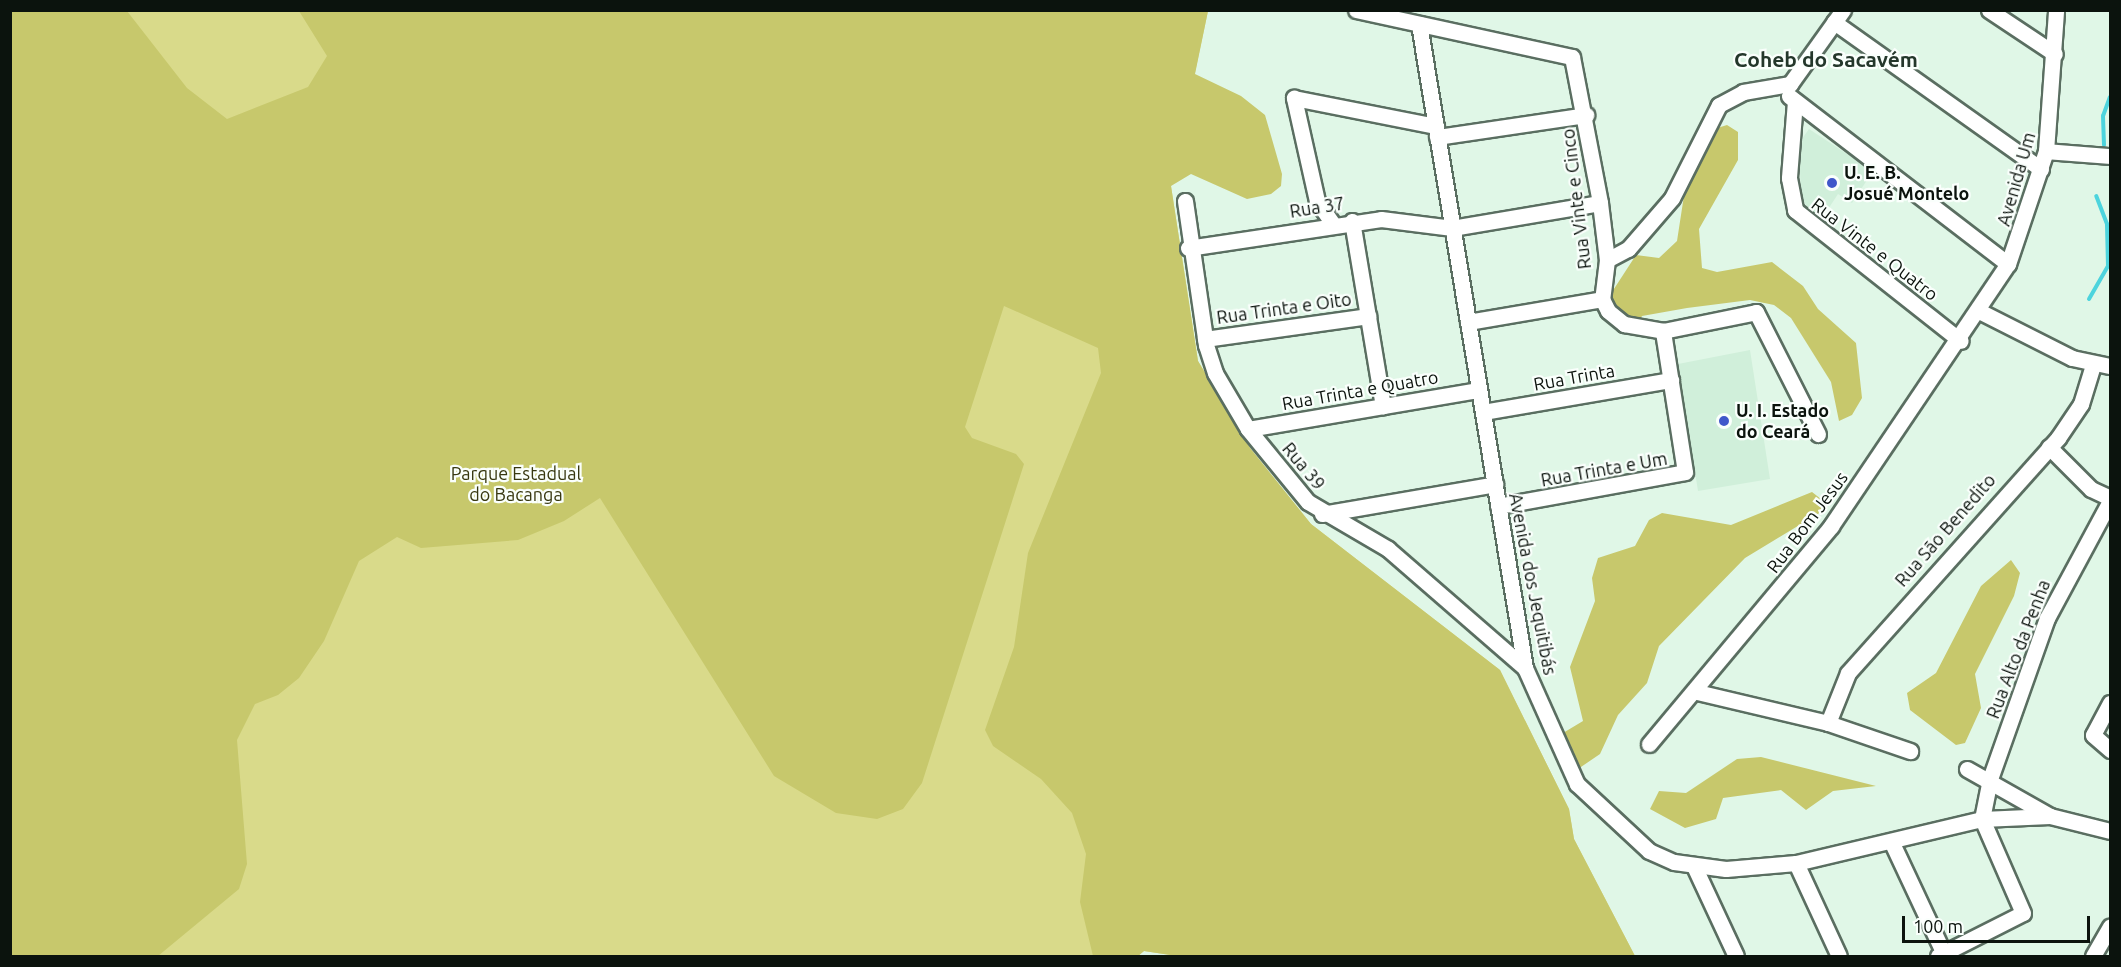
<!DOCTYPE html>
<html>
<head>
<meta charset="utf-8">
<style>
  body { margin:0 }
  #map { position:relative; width:2121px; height:967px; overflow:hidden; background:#e0f7e7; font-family:Ubuntu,sans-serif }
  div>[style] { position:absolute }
  .built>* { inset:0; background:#d0efda }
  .green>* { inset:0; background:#d9da8a }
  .forest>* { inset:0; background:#c7c86c }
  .stream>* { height:4px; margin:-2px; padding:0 2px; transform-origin:2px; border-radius:2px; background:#4dd4dd }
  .roads { filter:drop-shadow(2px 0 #5a6e61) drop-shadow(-2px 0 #5a6e61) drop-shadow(0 2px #5a6e61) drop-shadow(0 -2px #5a6e61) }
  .minor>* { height:15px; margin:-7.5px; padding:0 7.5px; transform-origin:7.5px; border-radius:7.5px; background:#fff }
  .dots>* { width:16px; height:16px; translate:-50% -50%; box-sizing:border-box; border:3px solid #fafffc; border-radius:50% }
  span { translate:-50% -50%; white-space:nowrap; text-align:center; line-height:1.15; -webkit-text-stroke:4.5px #fafffc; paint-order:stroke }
  .poi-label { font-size:18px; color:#0b130d; font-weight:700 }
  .left { translate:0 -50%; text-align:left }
  .street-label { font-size:18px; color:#0b130d }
  .park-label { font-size:18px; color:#383810 }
  .quarter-label { font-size:21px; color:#24372b; font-weight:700 }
  .frame { position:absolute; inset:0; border:12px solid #0b130d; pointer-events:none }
  .scale { position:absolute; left:1902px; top:916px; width:188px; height:27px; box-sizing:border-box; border:3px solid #0b130d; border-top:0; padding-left:8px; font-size:18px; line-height:21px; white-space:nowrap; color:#0b130d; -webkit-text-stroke:4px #fafffc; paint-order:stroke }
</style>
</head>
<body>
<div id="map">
  <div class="built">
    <div style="clip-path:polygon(1809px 129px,1873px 171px,1852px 203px,1838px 194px,1819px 223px,1801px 198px,1799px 143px)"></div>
    <div style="clip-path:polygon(1750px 350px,1770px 479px,1698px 491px,1678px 364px)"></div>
  </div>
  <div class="green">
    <div style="clip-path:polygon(10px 11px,1208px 11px,1171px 186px,1198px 361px,1250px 448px,1311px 524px,1500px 670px,1569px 809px,1574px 839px,1635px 956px,1177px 956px,1144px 951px,1138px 956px,11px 956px)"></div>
  </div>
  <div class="forest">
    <div style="clip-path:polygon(10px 11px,127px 11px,187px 88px,227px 119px,308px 87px,327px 56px,299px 11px,1208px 11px,1195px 74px,1241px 96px,1265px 115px,1282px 174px,1281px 186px,1271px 194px,1247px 199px,1191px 174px,1171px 186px,1198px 361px,1250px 448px,1311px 524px,1500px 670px,1569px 809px,1574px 839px,1635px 956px,1177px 956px,1144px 951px,1138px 956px,1093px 956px,1080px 902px,1086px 854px,1072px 813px,1041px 779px,993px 746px,985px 730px,1014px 647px,1028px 553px,1101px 373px,1098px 348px,1004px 306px,965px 427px,972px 438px,1016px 454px,1024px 464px,922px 783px,903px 809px,877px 819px,836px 813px,774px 776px,600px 498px,564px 521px,518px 540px,421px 548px,397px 537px,359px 561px,324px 641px,299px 678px,278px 695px,255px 704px,237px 740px,247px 864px,239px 889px,158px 956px,11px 956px)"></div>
    <div style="clip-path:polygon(1727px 125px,1738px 132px,1738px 160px,1699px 229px,1702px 268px,1717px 272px,1772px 262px,1803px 286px,1818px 309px,1856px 343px,1862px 398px,1852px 415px,1839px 421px,1831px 382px,1791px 318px,1774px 305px,1750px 300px,1687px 308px,1642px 316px,1638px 323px,1625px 320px,1613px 307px,1610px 295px,1636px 255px,1659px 258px,1677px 241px,1685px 189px,1711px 130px)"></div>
    <div style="clip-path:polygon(1812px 492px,1821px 499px,1821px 512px,1745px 558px,1659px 646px,1647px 683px,1618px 715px,1600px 754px,1578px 769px,1563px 733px,1583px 721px,1570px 667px,1595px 601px,1592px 578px,1598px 558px,1635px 546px,1649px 520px,1662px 513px,1731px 525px)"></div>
    <div style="clip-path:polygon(2011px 560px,2020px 573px,2014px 596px,1975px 674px,1981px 708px,1965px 743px,1956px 745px,1910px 710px,1907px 693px,1936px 673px,1981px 586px)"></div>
    <div style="clip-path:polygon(1761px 757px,1876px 786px,1833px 791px,1806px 810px,1781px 790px,1723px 798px,1716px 819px,1685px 828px,1650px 809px,1659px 791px,1686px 793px,1737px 759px)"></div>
  </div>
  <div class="stream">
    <div style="left:2104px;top:145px;width:29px;rotate:-92deg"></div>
    <div style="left:2103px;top:116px;width:20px;rotate:-70deg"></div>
    <div style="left:2089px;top:299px;width:38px;rotate:-60deg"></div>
    <div style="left:2108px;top:266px;width:42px;rotate:-91.4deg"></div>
    <div style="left:2107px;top:224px;width:30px;rotate:-111deg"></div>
  </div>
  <div class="roads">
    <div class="minor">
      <div style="left:1356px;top:10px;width:221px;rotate:12.3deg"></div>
      <div style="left:1572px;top:57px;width:149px;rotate:79.1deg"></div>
      <div style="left:1600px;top:203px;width:57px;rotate:83deg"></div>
      <div style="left:1607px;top:260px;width:39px;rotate:97deg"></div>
      <div style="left:1602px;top:299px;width:13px;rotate:63deg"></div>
      <div style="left:1608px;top:311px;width:21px;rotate:39deg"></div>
      <div style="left:1624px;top:324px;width:40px;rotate:10deg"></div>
      <div style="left:1663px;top:331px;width:95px;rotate:-11.5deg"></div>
      <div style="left:1756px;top:312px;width:137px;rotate:63.1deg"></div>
      <div style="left:1989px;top:10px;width:79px;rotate:33.7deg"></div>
      <div style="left:1834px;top:22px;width:254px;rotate:35.4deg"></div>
      <div style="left:1419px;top:24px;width:653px;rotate:80.65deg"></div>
      <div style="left:1525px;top:668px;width:127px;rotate:65.9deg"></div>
      <div style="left:1577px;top:784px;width:98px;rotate:42.9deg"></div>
      <div style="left:1649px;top:851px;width:27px;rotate:24deg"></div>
      <div style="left:1674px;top:862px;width:52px;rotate:7.7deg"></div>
      <div style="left:1726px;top:869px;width:70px;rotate:-4.9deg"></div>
      <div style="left:1796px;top:863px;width:191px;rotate:-13.3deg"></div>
      <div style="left:1982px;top:819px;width:68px;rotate:-2.5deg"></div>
      <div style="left:1789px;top:96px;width:276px;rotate:37.5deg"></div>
      <div style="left:1795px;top:101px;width:77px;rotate:94.5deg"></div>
      <div style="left:1789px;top:178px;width:33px;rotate:79deg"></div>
      <div style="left:1795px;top:210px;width:211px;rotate:38.3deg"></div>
      <div style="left:1437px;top:137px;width:151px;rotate:-8.4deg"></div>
      <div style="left:2046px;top:151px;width:64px;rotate:4.5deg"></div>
      <div style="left:1185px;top:201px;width:146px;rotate:81.7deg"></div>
      <div style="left:1206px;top:345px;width:29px;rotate:72deg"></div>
      <div style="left:1215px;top:373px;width:65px;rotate:59.5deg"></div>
      <div style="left:1248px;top:429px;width:94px;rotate:50.6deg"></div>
      <div style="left:1308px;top:502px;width:93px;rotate:30.4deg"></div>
      <div style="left:1388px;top:549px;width:181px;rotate:41deg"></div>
      <div style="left:1352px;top:221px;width:188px;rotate:80.5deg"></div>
      <div style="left:1333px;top:224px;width:28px;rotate:-125deg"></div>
      <div style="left:1317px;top:201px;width:106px;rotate:-102.6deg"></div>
      <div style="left:1294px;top:98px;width:145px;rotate:11.2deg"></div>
      <div style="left:1188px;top:248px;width:195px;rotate:-8.5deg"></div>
      <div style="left:1381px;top:219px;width:72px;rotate:7.2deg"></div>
      <div style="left:1452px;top:228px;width:150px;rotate:-9.6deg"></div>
      <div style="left:1607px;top:260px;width:24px;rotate:-28deg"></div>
      <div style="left:1628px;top:249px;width:67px;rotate:-49.2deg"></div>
      <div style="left:1672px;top:198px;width:104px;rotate:-63.2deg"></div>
      <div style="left:1719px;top:105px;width:27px;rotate:-28deg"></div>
      <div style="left:1743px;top:92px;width:48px;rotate:-9.7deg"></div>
      <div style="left:1790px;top:84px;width:91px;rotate:-54.4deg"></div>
      <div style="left:1981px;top:312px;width:102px;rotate:26.8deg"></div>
      <div style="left:2072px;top:358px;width:39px;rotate:12deg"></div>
      <div style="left:1468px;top:322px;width:136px;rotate:-9.7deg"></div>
      <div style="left:1205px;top:339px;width:165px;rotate:-8deg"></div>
      <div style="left:1483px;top:412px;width:191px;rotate:-9.7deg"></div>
      <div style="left:1248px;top:429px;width:234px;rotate:-9.6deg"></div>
      <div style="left:2049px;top:447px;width:59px;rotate:45deg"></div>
      <div style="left:2091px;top:489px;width:21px;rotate:25deg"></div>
      <div style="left:1498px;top:506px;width:190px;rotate:-10.3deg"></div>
      <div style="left:1685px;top:472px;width:143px;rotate:-98.9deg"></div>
      <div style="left:1322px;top:514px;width:176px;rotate:-9.8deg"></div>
      <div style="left:1697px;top:692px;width:135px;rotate:13.3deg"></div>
      <div style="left:1828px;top:723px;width:87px;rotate:18.9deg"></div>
      <div style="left:2110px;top:703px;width:36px;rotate:118deg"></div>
      <div style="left:2093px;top:735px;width:23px;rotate:41deg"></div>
      <div style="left:1828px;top:723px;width:54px;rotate:-68.2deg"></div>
      <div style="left:1848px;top:673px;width:315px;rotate:-48.2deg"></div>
      <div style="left:2058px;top:438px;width:41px;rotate:-55.9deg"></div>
      <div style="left:2081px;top:404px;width:41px;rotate:-72.9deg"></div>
      <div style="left:1649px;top:744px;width:284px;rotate:-50.1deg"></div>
      <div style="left:1831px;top:526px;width:316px;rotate:-56deg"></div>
      <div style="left:2008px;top:264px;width:119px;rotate:-71.4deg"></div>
      <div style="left:2046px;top:151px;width:141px;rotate:-85.9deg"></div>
      <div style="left:1967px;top:769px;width:95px;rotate:29.5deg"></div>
      <div style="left:2050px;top:816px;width:62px;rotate:14deg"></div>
      <div style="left:1892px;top:843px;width:123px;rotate:64.9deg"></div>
      <div style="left:1796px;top:863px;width:102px;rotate:65.2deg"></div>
      <div style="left:1694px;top:866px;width:99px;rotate:65deg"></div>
      <div style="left:1938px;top:956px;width:95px;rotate:-26.8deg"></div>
      <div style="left:2023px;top:913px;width:103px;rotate:-113.6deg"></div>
      <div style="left:1982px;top:819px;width:41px;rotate:-78.7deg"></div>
      <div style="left:1990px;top:779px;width:171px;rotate:-70.5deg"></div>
      <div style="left:2047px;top:618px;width:133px;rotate:-61.7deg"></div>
      <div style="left:2093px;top:956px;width:34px;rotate:-60deg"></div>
    </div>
  </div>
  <div class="dots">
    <div style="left:1832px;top:183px;background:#4057ca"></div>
    <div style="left:1724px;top:421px;background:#4057ca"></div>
  </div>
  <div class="poi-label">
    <span class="left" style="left:1844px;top:183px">U. E. B.<br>Josué Montelo</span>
    <span class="left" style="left:1736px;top:421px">U. I. Estado<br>do Ceará</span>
  </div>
  <div class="street-label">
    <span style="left:2016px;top:179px;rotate:-74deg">Avenida Um</span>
    <span style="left:1576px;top:199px;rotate:-97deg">Rua Vinte e Cinco</span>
    <span style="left:1317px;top:207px;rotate:-9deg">Rua 37</span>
    <span style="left:1875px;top:249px;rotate:38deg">Rua Vinte e Quatro</span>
    <span style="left:1284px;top:308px;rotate:-8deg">Rua Trinta e Oito</span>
    <span style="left:1574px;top:377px;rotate:-10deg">Rua Trinta</span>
    <span style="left:1360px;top:390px;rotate:-10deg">Rua Trinta e Quatro</span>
    <span style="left:1304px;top:466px;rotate:50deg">Rua 39</span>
    <span style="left:1604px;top:469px;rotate:-10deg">Rua Trinta e Um</span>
    <span style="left:1807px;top:522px;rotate:-53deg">Rua Bom Jesus</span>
    <span style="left:1945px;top:530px;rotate:-49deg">Rua São Benedito</span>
    <span style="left:1533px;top:584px;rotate:79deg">Avenida dos Jequitibás</span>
    <span style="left:2018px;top:649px;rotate:-69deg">Rua Alto da Penha</span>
  </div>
  <div class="park-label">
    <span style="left:516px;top:484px">Parque Estadual<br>do Bacanga</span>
  </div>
  <div class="quarter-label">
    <span style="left:1826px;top:59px">Coheb do Sacavém</span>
  </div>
  <div class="frame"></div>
  <div class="scale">100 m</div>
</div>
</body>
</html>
